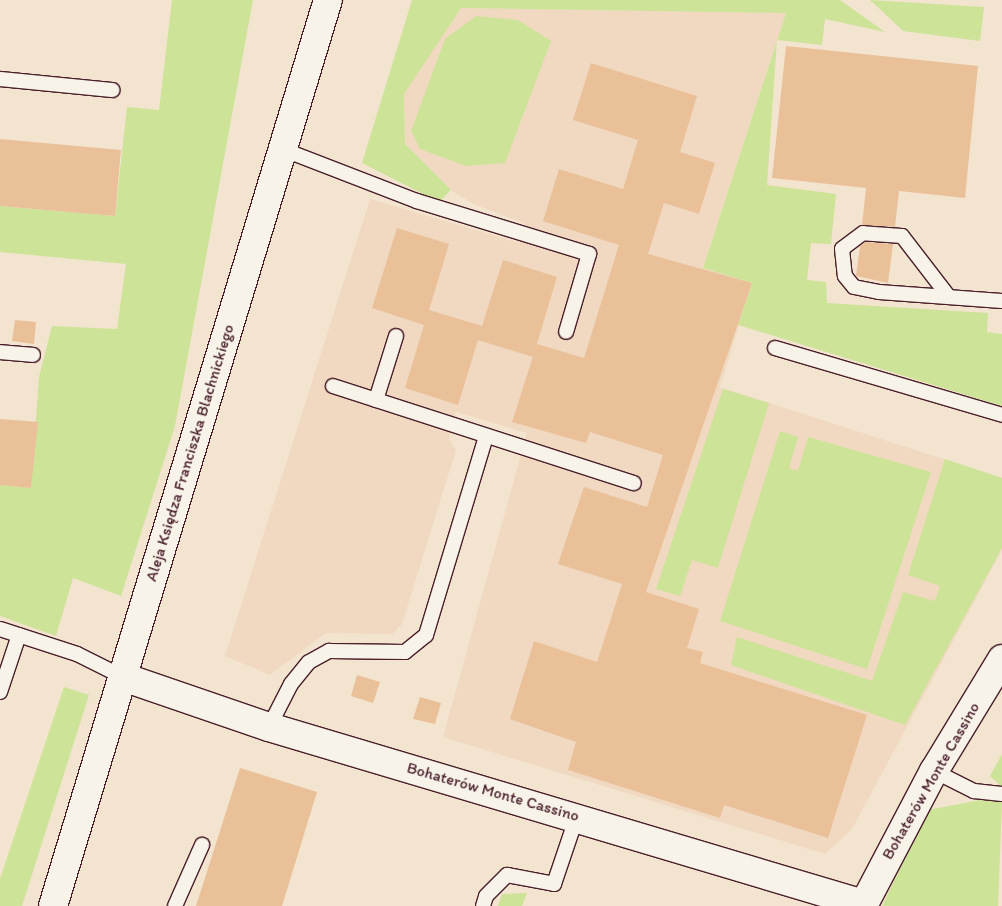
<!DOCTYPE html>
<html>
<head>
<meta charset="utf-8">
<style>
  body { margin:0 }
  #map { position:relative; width:1002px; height:906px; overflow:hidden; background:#f3e4d0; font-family:Itim,sans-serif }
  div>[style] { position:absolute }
  .built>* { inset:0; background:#f0d9c0 }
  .green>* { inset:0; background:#cde398 }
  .building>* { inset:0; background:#eac099 }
  .roads { filter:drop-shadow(1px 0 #4a1f2b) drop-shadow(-1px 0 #4a1f2b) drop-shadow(0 1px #4a1f2b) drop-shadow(0 -1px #4a1f2b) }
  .service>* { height:14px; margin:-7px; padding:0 7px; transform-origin:7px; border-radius:7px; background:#f7f3e8 }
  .minor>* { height:28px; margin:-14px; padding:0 14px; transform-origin:14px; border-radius:14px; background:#f7f3e8 }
  .tertiary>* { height:28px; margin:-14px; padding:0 14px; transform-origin:14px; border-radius:14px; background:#f7f3e8 }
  span { translate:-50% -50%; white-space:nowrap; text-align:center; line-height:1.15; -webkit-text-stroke:4px #f7f3e8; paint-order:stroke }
  .street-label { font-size:16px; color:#4a1f2b }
</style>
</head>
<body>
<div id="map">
  <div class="built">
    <div style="clip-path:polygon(461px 8px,786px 13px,703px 267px,752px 283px,720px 387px,1002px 478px,1002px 550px,852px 829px,825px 854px,443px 737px,527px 433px,456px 412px,449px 439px,456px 450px,402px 624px,392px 634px,326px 633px,270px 675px,225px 656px,370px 199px,520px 243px,525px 224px,474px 204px,443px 186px,405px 144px,404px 93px,409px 79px)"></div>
  </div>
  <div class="green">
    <div style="clip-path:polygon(172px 0,253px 0,175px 426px,121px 596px,73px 578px,56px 636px,0 616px,0 485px,31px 488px,39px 377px,52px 326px,117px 329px,126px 264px,0 252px,0 206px,115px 216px,127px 107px,159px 110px)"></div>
    <div style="clip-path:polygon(412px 0,840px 0,885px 32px,825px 19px,822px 45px,777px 40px,767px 185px,836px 194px,831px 244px,811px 243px,807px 280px,826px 282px,827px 303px,988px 313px,987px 332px,1002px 334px,1002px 406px,738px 325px,752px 283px,703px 268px,786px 13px,461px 8px,404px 94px,405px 144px,451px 190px,439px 202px,362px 163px)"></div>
    <div style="clip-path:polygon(870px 0,984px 7px,980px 41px,903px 31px)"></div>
    <div style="clip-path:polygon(476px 16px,518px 20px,551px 41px,505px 163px,466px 166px,420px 149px,411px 131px,445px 39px)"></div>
    <div style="clip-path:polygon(723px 389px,769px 403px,718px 568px,692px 560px,680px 596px,656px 589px)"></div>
    <div style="clip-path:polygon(780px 431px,798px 437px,789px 468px,798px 471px,808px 437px,931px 472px,867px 669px,720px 621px)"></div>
    <div style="clip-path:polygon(945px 459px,1002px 478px,1002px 548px,905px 725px,731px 665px,737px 637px,872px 681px,903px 592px,935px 601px,940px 586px,908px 575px)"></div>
    <div style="clip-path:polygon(64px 687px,89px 695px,22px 906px,0 906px,0 879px)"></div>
    <div style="clip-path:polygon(1002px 754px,1002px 787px,990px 776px)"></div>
    <div style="clip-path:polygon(980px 800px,1002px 802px,998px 906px,882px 906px,928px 810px)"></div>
    <div style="clip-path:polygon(527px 893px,522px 906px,498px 906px,502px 894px)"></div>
  </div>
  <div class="building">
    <div style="clip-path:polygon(786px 46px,978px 66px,965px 198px,899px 191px,895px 227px,862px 225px,866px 188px,772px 178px)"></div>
    <div style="clip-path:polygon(591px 63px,697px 96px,680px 152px,715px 163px,699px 214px,664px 203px,648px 254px,752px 283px,646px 592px,699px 609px,687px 648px,703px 652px,700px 663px,867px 715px,828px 838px,724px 805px,720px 818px,568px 770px,576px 742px,510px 719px,534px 641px,597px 662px,622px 584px,558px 564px,584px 487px,647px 507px,663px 455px,590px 432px,586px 443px,512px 422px,537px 344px,584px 358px,619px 245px,543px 221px,559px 169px,623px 189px,638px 140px,573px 120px)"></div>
    <div style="clip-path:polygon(0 139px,121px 150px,115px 216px,0 206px)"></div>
    <div style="clip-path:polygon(397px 228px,449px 244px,429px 310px,482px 326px,503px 260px,557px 277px,533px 357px,478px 340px,458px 405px,405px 388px,424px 325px,372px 308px)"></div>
    <div style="clip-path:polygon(866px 242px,893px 244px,888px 283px,856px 276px,860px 246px)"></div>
    <div style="clip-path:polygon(15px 320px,36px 322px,34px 344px,12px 341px)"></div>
    <div style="clip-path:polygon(0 419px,38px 422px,31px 488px,0 485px)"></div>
    <div style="clip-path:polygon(357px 675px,380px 682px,373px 703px,351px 696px)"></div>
    <div style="clip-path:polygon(420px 697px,441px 703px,435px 724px,413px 719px)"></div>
    <div style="clip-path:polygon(240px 768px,317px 792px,282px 906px,196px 906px)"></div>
  </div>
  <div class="roads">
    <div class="service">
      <div style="left:0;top:79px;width:113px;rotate:5.6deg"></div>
      <div style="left:282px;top:149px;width:145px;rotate:21.1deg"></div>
      <div style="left:417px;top:201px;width:180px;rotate:17.1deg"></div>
      <div style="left:589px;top:254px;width:81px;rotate:106.4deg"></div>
      <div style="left:949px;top:297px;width:77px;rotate:-127.6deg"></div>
      <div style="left:902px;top:236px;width:39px;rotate:-176deg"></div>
      <div style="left:863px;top:233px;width:26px;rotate:143deg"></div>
      <div style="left:842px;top:249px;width:27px;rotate:84deg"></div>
      <div style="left:845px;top:276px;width:14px;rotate:51deg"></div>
      <div style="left:854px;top:287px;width:25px;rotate:11deg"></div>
      <div style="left:879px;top:292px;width:123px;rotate:4.2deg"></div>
      <div style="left:775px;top:348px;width:237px;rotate:16.4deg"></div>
      <div style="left:0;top:352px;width:33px;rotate:5deg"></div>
      <div style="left:333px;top:386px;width:316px;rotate:17.9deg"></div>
      <div style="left:376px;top:400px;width:67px;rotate:-72.6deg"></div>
      <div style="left:0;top:629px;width:81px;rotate:18deg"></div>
      <div style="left:77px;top:654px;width:51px;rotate:26.6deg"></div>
      <div style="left:0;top:692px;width:60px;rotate:-71.6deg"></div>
      <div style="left:269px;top:727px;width:48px;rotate:-62.9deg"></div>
      <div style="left:291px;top:684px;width:28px;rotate:-51deg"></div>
      <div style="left:309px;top:662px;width:23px;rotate:-29deg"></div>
      <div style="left:329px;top:651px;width:76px;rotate:0.8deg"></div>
      <div style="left:405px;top:652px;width:27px;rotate:-39deg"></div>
      <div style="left:426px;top:635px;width:208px;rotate:-73.2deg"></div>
      <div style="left:934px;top:771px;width:45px;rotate:26.6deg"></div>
      <div style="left:974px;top:791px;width:28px;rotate:6deg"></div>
      <div style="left:175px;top:906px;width:67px;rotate:-66.1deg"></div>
      <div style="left:483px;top:906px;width:10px;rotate:-73deg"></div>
      <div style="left:486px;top:896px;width:30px;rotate:-45deg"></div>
      <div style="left:507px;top:875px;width:48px;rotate:10.8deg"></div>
      <div style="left:554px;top:884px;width:72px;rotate:-71.3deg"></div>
    </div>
    <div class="minor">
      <div style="left:123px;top:677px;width:154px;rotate:18.9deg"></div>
      <div style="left:269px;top:727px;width:620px;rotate:16.59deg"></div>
      <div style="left:863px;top:906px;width:153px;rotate:-62.3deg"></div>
      <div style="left:934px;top:771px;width:131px;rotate:-58.7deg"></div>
    </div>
    <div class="tertiary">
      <div style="left:53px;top:906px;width:947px;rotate:-73.12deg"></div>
    </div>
  </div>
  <div class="street-label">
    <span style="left:190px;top:453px;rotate:-73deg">Aleja Księdza Franciszka Blachnickiego</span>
    <span style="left:931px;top:781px;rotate:-60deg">Bohaterów Monte Cassino</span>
    <span style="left:493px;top:792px;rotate:16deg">Bohaterów Monte Cassino</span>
  </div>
</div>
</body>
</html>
